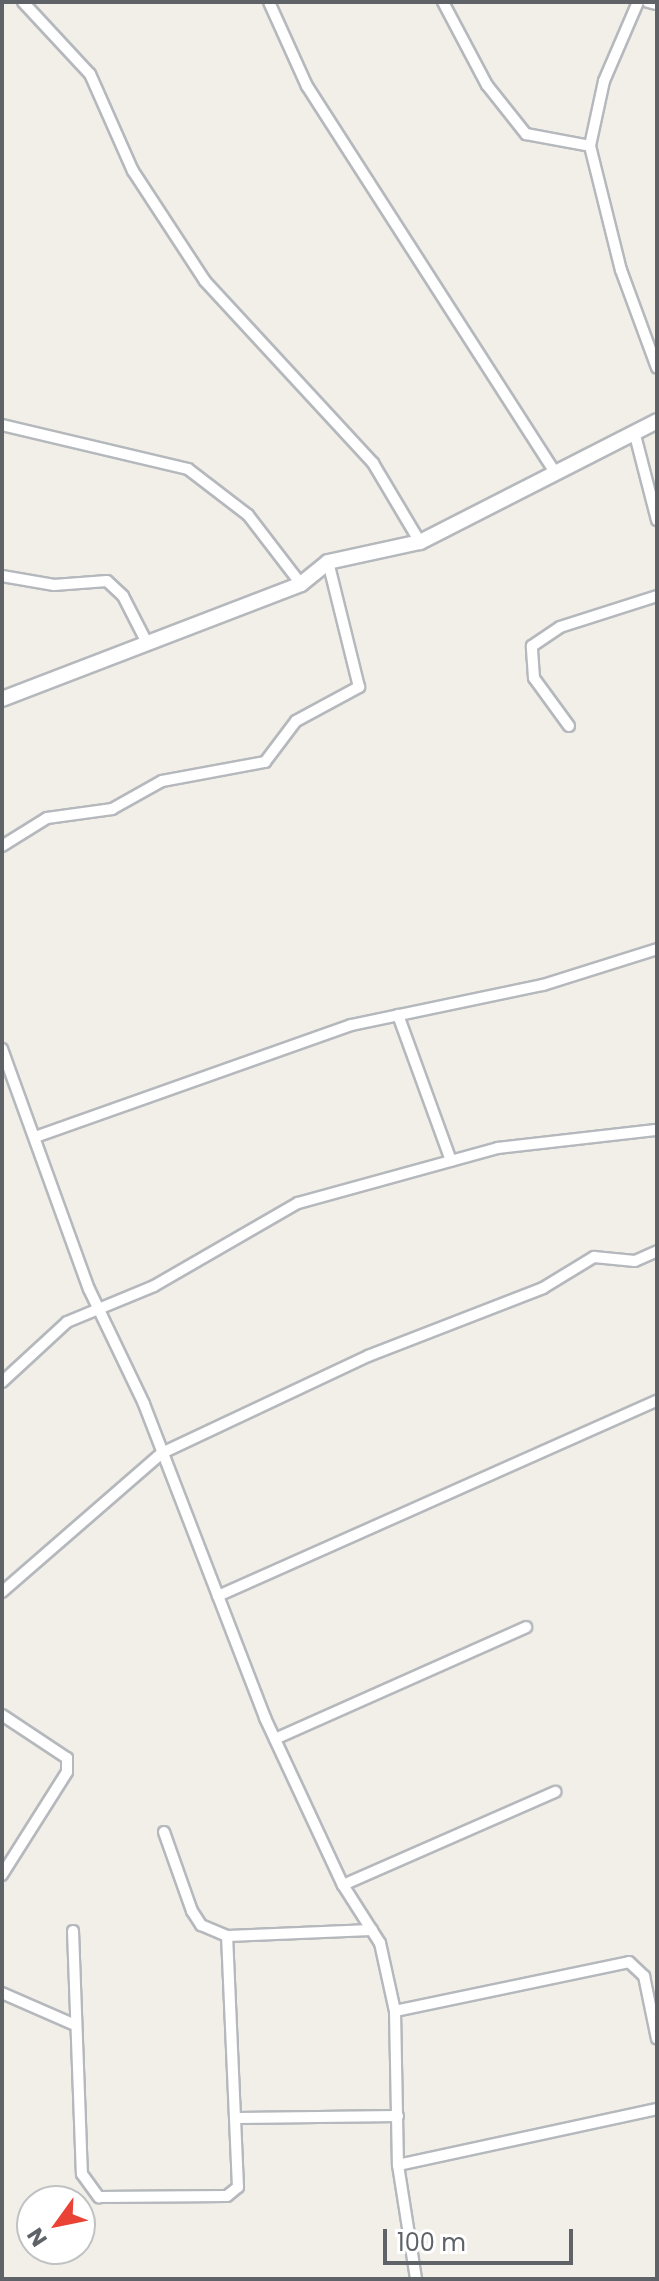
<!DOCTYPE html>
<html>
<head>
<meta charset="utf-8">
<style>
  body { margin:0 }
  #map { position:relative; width:659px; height:2281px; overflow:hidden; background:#f1efe8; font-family:Poppins,sans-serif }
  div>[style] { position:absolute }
  .roads { filter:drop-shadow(2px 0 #b5b8bc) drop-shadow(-2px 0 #b5b8bc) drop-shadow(0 2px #b5b8bc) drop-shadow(0 -2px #b5b8bc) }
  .street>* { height:10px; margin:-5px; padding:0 5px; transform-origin:5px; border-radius:5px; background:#fff }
  .secondary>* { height:14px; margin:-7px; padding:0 7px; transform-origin:7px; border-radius:7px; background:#fff }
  span { translate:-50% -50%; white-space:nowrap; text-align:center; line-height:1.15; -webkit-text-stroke:6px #fff; paint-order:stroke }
  .frame { position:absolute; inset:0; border:4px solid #5f6368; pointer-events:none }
  .north { position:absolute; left:16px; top:2185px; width:80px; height:80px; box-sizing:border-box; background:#fff; border:2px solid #bfc1c3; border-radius:50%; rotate:237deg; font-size:22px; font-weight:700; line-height:32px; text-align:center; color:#5f6368 }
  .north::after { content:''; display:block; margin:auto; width:28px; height:36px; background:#ea4335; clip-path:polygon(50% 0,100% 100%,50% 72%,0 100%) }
  .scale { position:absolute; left:383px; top:2229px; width:190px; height:36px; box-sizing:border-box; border:4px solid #5f6368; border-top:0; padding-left:10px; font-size:24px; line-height:28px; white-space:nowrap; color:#5f6368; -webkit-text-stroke:6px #fff; paint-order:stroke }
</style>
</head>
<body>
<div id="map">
  <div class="roads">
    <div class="street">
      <div style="left:23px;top:2px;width:98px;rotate:47.1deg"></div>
      <div style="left:90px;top:74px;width:106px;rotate:66.1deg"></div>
      <div style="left:133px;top:171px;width:131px;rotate:56.8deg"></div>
      <div style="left:205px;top:281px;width:248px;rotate:47.3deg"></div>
      <div style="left:373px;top:463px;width:92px;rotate:59.3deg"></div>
      <div style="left:269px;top:2px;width:92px;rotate:65.7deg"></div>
      <div style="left:307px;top:86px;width:459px;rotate:57.3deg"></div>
      <div style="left:443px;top:2px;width:94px;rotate:62.1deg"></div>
      <div style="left:487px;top:85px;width:63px;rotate:51.5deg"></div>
      <div style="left:526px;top:134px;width:65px;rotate:10.6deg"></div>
      <div style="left:638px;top:2px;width:86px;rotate:113.3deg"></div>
      <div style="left:604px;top:81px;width:66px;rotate:102.2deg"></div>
      <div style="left:590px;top:146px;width:128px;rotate:76deg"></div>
      <div style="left:621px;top:270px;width:104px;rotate:69.8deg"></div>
      <div style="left:648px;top:2px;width:9px;rotate:13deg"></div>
      <div style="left:2px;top:425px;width:191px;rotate:13.3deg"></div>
      <div style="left:188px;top:469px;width:76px;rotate:37.5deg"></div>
      <div style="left:248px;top:515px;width:87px;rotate:52.5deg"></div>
      <div style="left:635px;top:435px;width:88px;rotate:75.5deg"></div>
      <div style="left:2px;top:576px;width:53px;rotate:9.8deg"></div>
      <div style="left:54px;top:585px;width:53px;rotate:-4.3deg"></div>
      <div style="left:107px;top:581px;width:22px;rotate:43deg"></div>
      <div style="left:123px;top:596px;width:51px;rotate:62.9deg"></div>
      <div style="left:569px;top:726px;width:59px;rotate:-126.1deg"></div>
      <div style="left:534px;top:678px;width:32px;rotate:-94deg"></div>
      <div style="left:532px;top:646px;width:34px;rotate:-34deg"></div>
      <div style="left:560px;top:627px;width:102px;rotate:-17.7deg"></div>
      <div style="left:2px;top:846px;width:53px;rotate:-31.9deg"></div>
      <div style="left:47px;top:818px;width:66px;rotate:-7.9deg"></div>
      <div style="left:112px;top:809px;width:57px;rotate:-29.2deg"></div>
      <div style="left:162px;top:781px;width:105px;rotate:-10.5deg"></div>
      <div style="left:265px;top:762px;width:51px;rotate:-52.9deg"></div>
      <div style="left:296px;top:721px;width:72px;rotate:-28.4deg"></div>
      <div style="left:359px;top:687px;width:129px;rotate:-103.9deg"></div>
      <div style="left:398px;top:1015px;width:155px;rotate:70deg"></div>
      <div style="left:2px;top:1049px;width:255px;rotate:70.1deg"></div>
      <div style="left:89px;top:1289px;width:127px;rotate:64.4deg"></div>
      <div style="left:144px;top:1404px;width:337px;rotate:68.9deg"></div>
      <div style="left:265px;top:1718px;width:184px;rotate:65deg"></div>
      <div style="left:343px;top:1885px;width:69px;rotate:57.5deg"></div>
      <div style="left:380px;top:1943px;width:70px;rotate:77.6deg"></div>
      <div style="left:395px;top:2011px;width:154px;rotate:88.9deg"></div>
      <div style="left:398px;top:2165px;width:115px;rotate:81deg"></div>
      <div style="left:35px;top:1137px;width:335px;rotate:-19.5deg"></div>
      <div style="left:351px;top:1025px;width:196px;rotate:-11.8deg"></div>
      <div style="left:543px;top:985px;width:120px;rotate:-17.5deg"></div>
      <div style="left:2px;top:1382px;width:88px;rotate:-42.7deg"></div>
      <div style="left:67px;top:1322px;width:94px;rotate:-22.5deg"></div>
      <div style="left:154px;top:1286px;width:166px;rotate:-30deg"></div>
      <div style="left:298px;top:1203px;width:207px;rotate:-15.4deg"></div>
      <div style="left:498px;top:1148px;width:160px;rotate:-6.5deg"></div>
      <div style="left:2px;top:1592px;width:212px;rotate:-41deg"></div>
      <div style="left:162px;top:1453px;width:228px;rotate:-25.2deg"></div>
      <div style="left:368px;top:1356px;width:188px;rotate:-21.2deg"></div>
      <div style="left:543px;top:1288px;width:60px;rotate:-31.3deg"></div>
      <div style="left:594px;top:1257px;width:41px;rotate:5.6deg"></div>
      <div style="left:635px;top:1261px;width:24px;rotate:-24deg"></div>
      <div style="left:218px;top:1596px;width:480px;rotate:-24deg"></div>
      <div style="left:2px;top:1715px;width:78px;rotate:33.5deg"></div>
      <div style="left:67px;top:1758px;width:14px;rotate:90deg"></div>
      <div style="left:67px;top:1772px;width:122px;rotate:122.3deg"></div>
      <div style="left:275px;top:1739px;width:275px;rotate:-24deg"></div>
      <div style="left:164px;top:1832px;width:84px;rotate:70.5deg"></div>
      <div style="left:192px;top:1911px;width:17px;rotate:57deg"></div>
      <div style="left:201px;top:1925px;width:28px;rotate:23deg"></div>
      <div style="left:343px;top:1885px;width:232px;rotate:-23.7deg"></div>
      <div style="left:73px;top:1931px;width:243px;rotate:87.9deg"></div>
      <div style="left:82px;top:2174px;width:29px;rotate:54deg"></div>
      <div style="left:99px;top:2197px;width:128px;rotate:-0.4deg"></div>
      <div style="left:227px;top:2196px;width:14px;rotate:-39deg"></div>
      <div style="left:238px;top:2187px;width:251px;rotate:-92.5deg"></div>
      <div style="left:227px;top:1936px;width:145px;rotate:-2.4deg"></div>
      <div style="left:2px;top:1993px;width:77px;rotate:23.6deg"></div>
      <div style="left:395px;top:2011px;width:239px;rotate:-11.8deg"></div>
      <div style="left:629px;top:1962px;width:21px;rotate:43deg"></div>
      <div style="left:644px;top:1976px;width:64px;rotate:78.3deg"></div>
      <div style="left:239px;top:2118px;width:159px;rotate:-0.7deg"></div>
      <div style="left:398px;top:2165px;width:265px;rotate:-12.2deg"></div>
    </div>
    <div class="secondary">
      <div style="left:2px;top:699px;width:320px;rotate:-21deg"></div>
      <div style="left:301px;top:584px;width:35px;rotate:-39deg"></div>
      <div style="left:328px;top:562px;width:94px;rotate:-12.3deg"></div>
      <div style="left:420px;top:542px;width:266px;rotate:-27deg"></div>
    </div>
  </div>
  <div class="frame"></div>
  <div class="north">N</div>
  <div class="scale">100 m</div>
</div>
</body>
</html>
